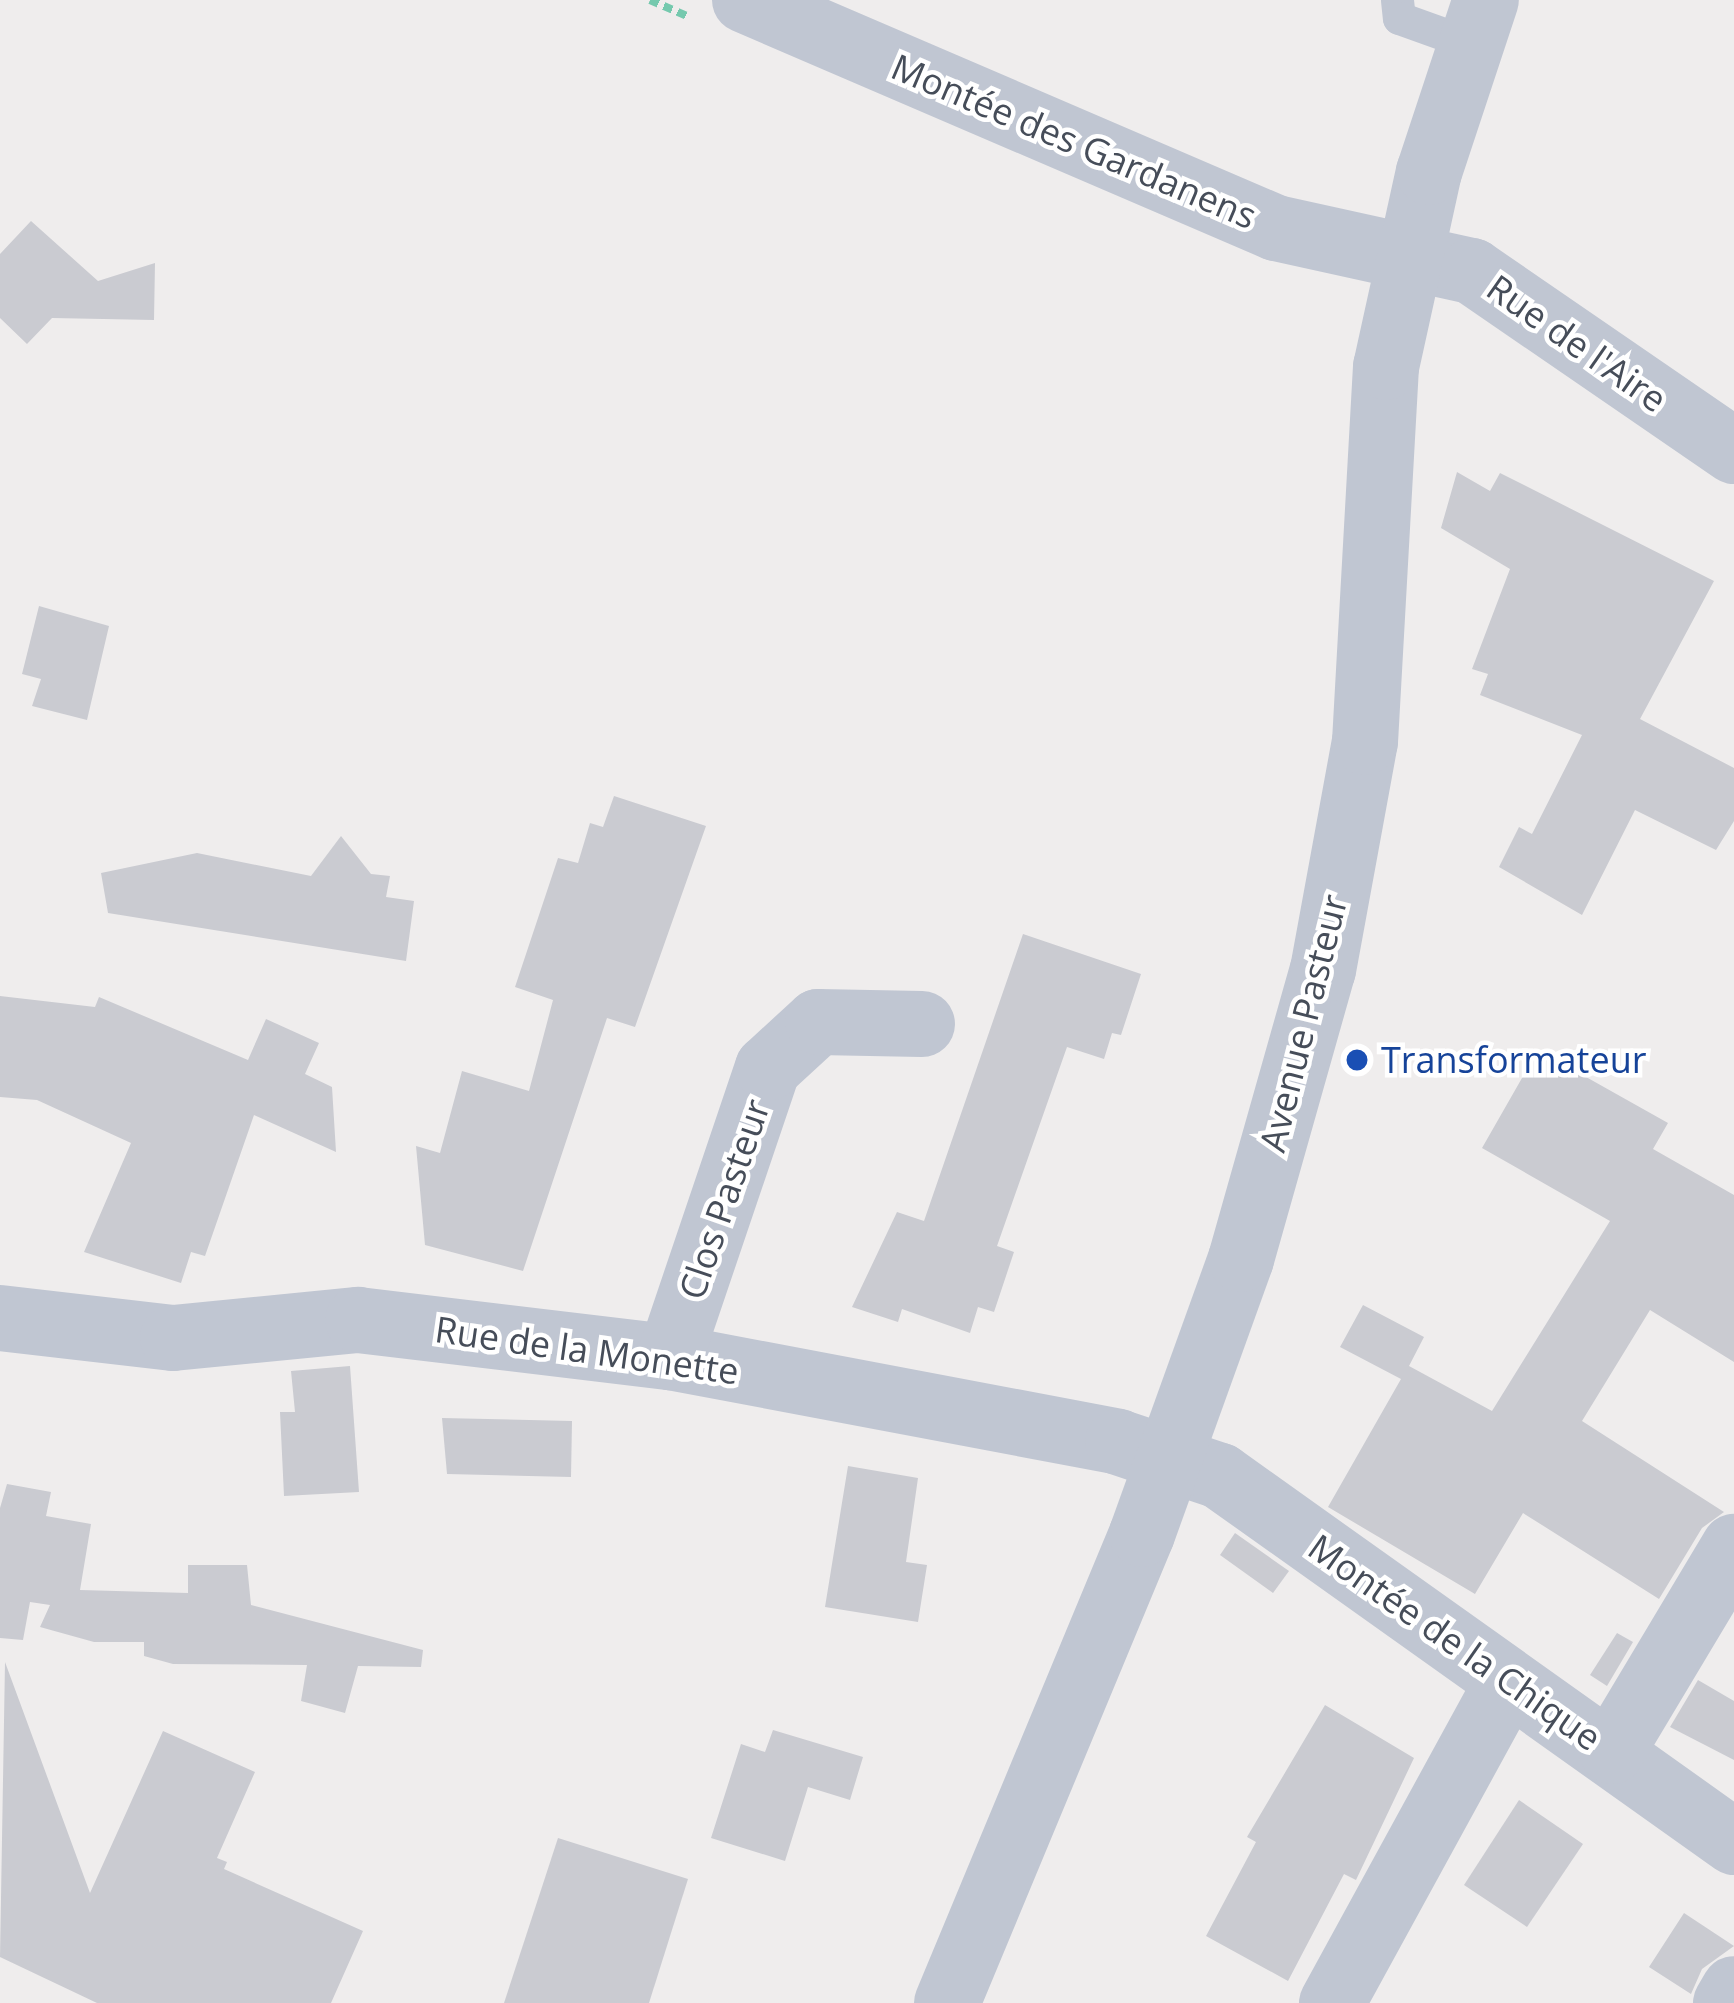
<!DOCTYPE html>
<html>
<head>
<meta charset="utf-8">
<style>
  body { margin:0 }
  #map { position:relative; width:1734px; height:2003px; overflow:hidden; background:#efeded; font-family:"Open Sans",sans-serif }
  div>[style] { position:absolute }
  .building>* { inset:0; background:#cacbd1 }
  .path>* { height:8px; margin-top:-4px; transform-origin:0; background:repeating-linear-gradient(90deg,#75c9ae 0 9px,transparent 0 15px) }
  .lane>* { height:33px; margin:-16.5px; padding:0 16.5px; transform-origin:16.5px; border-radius:16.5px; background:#c0c6d2 }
  .street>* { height:66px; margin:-33px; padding:0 33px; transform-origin:33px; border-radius:33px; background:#c0c6d2 }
  .dots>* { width:33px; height:33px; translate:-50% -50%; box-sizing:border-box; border:6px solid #fff; border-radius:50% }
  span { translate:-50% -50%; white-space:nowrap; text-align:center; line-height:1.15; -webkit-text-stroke:9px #fff; paint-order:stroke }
  .street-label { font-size:36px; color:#464d59 }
  .transit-label { font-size:36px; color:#164399 }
  .left { translate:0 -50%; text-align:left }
</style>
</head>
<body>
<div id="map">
  <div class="building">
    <div style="clip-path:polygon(31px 221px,98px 281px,155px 263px,154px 320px,52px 318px,27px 344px,0 318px,0 254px)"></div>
    <div style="clip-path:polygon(1457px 472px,1490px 491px,1500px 473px,1714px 581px,1640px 719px,1734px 768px,1734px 821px,1716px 850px,1635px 810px,1582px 915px,1499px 867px,1519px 827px,1532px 834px,1582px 735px,1480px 695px,1488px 674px,1472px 669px,1510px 569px,1441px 528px)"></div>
    <div style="clip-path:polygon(39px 606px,109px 626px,87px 720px,32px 706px,41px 679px,22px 674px)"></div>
    <div style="clip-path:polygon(614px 796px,706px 826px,635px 1027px,607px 1018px,523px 1271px,425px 1245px,416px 1146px,440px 1153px,462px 1071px,529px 1091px,553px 1000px,515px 987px,558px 858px,578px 863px,590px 823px,603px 827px)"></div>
    <div style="clip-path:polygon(341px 836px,371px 874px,390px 876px,386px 897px,414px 901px,406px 961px,108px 913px,101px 873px,197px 853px,311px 876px)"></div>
    <div style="clip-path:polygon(1023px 934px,1141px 974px,1121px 1035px,1112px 1033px,1104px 1059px,1067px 1047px,997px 1246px,1014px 1252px,994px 1312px,978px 1307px,970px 1333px,902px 1309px,898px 1322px,852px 1307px,897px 1212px,924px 1221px)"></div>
    <div style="clip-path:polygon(0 996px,95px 1007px,99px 997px,248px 1060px,266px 1019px,319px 1043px,305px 1074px,332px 1087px,336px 1152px,254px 1115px,205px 1256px,191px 1252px,181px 1283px,84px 1252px,131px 1143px,37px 1100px,0 1097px)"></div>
    <div style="clip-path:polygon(1538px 1050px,1668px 1123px,1653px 1149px,1734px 1195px,1734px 1362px,1650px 1310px,1582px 1421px,1724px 1512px,1702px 1528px,1659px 1599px,1523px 1513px,1475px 1594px,1328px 1507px,1401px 1379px,1340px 1347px,1363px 1305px,1424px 1337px,1409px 1366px,1492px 1411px,1610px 1221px,1482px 1148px)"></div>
    <div style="clip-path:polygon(350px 1366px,359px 1492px,284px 1496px,280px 1412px,295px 1412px,291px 1371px)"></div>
    <div style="clip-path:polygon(442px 1418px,572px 1421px,571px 1477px,447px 1474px)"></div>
    <div style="clip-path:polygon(848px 1466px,918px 1478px,906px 1562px,927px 1565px,918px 1622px,825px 1607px)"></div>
    <div style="clip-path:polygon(7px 1484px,51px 1492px,46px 1516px,91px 1524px,80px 1590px,188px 1593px,188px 1565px,247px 1565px,251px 1605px,423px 1650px,421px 1667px,358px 1666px,345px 1713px,301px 1701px,307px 1665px,173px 1664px,144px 1656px,144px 1642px,94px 1642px,40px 1627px,50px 1605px,30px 1602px,23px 1640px,0 1638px,0 1508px)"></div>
    <div style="clip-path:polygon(1235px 1533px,1289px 1571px,1273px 1593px,1220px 1555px)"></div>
    <div style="clip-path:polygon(1617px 1633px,1633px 1642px,1607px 1686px,1590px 1675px)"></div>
    <div style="clip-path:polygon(5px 1662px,90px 1893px,163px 1731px,255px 1772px,217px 1858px,227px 1862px,224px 1869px,363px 1931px,331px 2003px,97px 2003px,0 1957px)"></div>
    <div style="clip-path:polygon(1698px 1680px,1734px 1701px,1734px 1760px,1670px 1727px)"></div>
    <div style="clip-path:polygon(1325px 1705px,1414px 1758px,1356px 1880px,1344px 1874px,1288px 1981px,1206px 1936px,1256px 1842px,1247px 1837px)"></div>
    <div style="clip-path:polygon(773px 1730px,863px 1757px,850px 1800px,808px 1787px,785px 1861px,711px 1838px,741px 1744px,765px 1752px)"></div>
    <div style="clip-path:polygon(1519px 1800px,1583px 1844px,1527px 1927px,1464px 1885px)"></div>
    <div style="clip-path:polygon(558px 1838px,688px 1879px,649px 2003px,504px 2003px)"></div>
    <div style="clip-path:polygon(1684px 1913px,1734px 1946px,1702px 1969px,1691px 1994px,1649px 1967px)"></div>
  </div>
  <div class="path">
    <div style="left:650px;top:0;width:40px;rotate:23.4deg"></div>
  </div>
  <div class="lane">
    <div style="left:1397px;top:0;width:18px;rotate:84deg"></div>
    <div style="left:1399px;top:18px;width:74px;rotate:19.7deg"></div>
  </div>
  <div class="street">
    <div style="left:745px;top:0;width:578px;rotate:23.24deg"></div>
    <div style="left:1276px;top:228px;width:201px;rotate:12.4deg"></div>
    <div style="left:1472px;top:271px;width:318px;rotate:34.5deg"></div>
    <div style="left:0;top:1318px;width:174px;rotate:6.6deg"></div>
    <div style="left:173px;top:1338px;width:186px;rotate:-5.6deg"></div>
    <div style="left:358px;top:1320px;width:314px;rotate:6.8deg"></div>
    <div style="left:670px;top:1357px;width:456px;rotate:10.7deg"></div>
    <div style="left:1118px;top:1442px;width:108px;rotate:18.4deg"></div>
    <div style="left:1220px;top:1476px;width:631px;rotate:35.45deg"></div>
    <div style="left:670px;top:1357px;width:305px;rotate:-71.3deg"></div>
    <div style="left:768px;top:1068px;width:68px;rotate:-42.6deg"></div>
    <div style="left:818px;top:1022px;width:104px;rotate:1.1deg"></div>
    <div style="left:1612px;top:1751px;width:238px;rotate:-59.1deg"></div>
    <div style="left:947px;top:2003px;width:508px;rotate:-67.42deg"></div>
    <div style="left:1142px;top:1534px;width:292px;rotate:-70.2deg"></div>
    <div style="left:1241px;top:1259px;width:300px;rotate:-74.2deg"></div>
    <div style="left:1323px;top:970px;width:232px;rotate:-79.6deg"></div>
    <div style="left:1365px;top:742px;width:376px;rotate:-86.8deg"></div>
    <div style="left:1386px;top:367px;width:200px;rotate:-77.6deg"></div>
    <div style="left:1429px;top:172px;width:181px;rotate:-71.7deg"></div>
    <div style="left:1332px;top:2003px;width:366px;rotate:-61.3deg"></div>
    <div style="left:1726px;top:2003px;width:16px;rotate:-60deg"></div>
  </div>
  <div class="dots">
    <div style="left:1357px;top:1060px;background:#1a4fb4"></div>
  </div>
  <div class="street-label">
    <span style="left:1074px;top:141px;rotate:23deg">Montée des Gardanens</span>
    <span style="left:1577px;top:343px;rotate:35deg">Rue de l'Aire</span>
    <span style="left:1303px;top:1023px;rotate:-76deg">Avenue Pasteur</span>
    <span style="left:724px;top:1199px;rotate:-71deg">Clos Pasteur</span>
    <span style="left:587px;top:1350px;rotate:8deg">Rue de la Monette</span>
    <span style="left:1455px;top:1642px;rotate:35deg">Montée de la Chique</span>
  </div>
  <div class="transit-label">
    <span class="left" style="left:1381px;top:1060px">Transformateur</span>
  </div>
</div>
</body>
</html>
